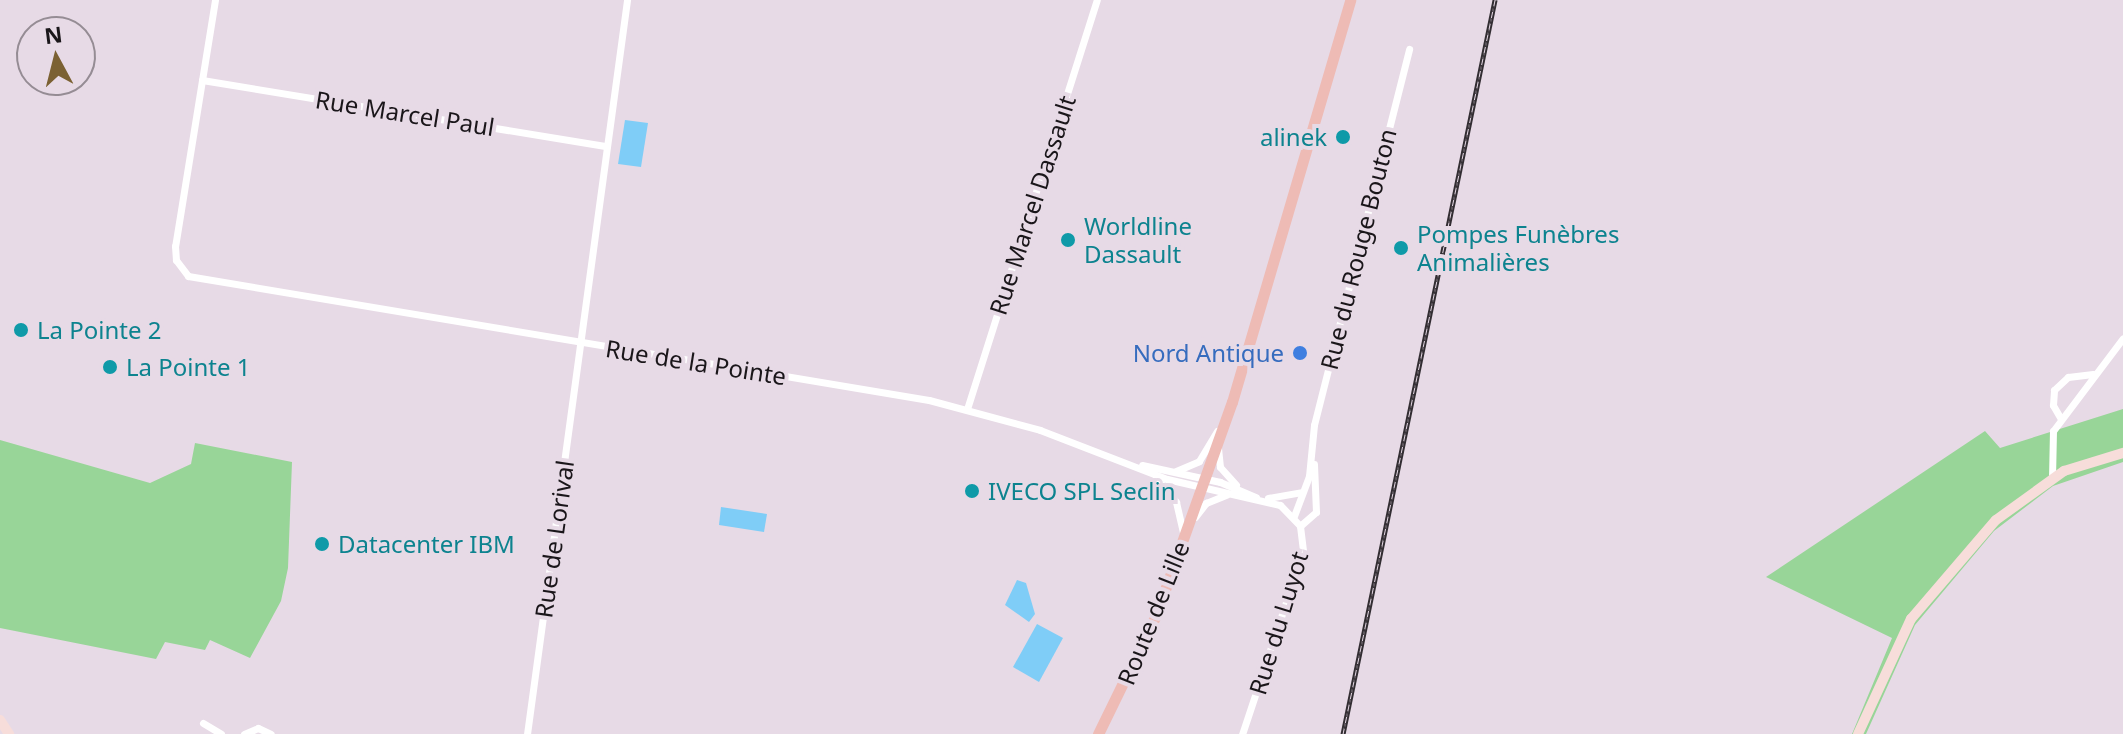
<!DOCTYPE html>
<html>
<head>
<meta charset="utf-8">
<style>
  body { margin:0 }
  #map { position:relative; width:2123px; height:734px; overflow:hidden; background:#e7dae6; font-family:"Noto Sans",sans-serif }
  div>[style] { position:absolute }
  .green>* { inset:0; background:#98d598 }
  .water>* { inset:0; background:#7fcdf7 }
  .street>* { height:7px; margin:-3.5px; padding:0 3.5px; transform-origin:3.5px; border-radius:3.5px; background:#fff }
  .secondary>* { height:10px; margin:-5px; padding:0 5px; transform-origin:5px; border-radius:5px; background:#f7ddda }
  .primary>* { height:11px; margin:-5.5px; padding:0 5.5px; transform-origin:5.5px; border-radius:5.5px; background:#eebbb5 }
  .rail>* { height:5px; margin-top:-2.5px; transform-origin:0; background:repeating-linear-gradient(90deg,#e7dae6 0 6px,#322d32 0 12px); box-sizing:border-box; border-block:2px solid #322d32 }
  .dots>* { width:22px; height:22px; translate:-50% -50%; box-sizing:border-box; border:4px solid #e7dae6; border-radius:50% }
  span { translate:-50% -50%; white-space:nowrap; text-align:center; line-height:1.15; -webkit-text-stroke:8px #e7dae6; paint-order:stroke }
  .street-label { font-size:24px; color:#1a161a }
  .culture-label { font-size:24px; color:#0d838f }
  .right { translate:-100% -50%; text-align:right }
  .left { translate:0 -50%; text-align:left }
  .shop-label { font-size:24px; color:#366cbe }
  .north { position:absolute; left:16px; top:16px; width:80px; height:80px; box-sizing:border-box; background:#e7dae6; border:2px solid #958c94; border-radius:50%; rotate:353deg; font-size:22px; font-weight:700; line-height:32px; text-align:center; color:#1a161a }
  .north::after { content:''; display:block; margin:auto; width:28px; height:36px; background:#7b6133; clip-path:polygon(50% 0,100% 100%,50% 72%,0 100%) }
</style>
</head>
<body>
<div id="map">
  <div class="green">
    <div style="clip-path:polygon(2123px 409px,2123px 462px,2053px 486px,1994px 531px,1915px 625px,1866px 734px,1852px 734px,1892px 638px,1766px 577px,1985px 431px,2000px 448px)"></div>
    <div style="clip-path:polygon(0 440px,150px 483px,191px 464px,195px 443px,292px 462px,288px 568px,281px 601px,250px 658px,210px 640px,205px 650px,165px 642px,156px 659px,0 628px)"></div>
  </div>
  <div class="water">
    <div style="clip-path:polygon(625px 120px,648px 123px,641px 167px,618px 164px)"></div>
    <div style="clip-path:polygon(721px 507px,767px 514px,764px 532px,719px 525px)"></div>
    <div style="clip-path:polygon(1017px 580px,1026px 583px,1035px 614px,1029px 622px,1005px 605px)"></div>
    <div style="clip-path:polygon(1037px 624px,1063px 638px,1039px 682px,1013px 667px)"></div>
  </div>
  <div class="street">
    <div style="left:215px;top:0;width:249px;rotate:99.2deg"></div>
    <div style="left:175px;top:246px;width:14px;rotate:86deg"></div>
    <div style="left:176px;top:260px;width:20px;rotate:53deg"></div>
    <div style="left:188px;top:276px;width:751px;rotate:9.5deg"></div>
    <div style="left:929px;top:400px;width:115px;rotate:15.1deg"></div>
    <div style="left:1040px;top:430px;width:136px;rotate:21.1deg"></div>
    <div style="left:1167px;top:479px;width:116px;rotate:13deg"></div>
    <div style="left:1280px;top:505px;width:29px;rotate:46deg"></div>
    <div style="left:1300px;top:526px;width:25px;rotate:83deg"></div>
    <div style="left:1303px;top:551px;width:193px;rotate:108.4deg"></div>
    <div style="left:202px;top:80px;width:410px;rotate:9.3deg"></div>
    <div style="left:967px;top:409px;width:429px;rotate:-72.4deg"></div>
    <div style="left:2061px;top:419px;width:16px;rotate:-120deg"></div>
    <div style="left:2053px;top:405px;width:15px;rotate:-86deg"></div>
    <div style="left:2054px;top:390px;width:19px;rotate:-43deg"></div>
    <div style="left:2068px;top:377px;width:25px;rotate:-7deg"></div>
    <div style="left:1218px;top:448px;width:19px;rotate:84deg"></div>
    <div style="left:1220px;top:467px;width:24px;rotate:48deg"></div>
    <div style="left:1142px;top:465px;width:80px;rotate:12.3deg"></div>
    <div style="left:1220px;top:482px;width:39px;rotate:23deg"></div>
    <div style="left:1176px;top:471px;width:25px;rotate:-23deg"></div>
    <div style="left:1199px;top:461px;width:35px;rotate:-59deg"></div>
    <div style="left:1156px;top:477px;width:32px;rotate:51deg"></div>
    <div style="left:1176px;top:502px;width:31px;rotate:77deg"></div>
    <div style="left:2052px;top:478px;width:47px;rotate:-88.8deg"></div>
    <div style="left:2053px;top:431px;width:116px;rotate:-53deg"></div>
    <div style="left:1268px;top:498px;width:34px;rotate:-10deg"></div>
    <div style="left:1294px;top:516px;width:43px;rotate:-69.4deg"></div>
    <div style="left:1309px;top:476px;width:51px;rotate:-84.4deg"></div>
    <div style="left:1314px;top:425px;width:388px;rotate:-75.8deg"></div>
    <div style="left:1195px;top:517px;width:18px;rotate:-52deg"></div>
    <div style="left:1206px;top:503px;width:22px;rotate:-22deg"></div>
    <div style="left:1300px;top:526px;width:21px;rotate:-41deg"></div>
    <div style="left:1316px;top:512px;width:48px;rotate:-92.4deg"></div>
    <div style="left:203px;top:723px;width:21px;rotate:31deg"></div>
    <div style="left:244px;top:734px;width:15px;rotate:-23deg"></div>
    <div style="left:258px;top:728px;width:14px;rotate:25deg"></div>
    <div style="left:527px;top:734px;width:741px;rotate:-82.24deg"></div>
  </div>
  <div class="secondary">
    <div style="left:0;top:720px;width:17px;rotate:57deg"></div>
    <div style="left:1858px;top:734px;width:127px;rotate:-65.3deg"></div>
    <div style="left:1911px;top:619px;width:130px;rotate:-49.4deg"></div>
    <div style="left:1996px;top:520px;width:84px;rotate:-35.8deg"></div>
    <div style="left:2064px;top:471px;width:62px;rotate:-17deg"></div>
  </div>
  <div class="primary">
    <div style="left:1098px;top:734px;width:132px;rotate:-64deg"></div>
    <div style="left:1156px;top:615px;width:226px;rotate:-70.4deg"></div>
    <div style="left:1232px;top:402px;width:419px;rotate:-73.6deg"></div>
  </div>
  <div class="rail">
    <div style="left:1343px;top:734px;width:750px;rotate:-78.3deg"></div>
  </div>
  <div class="dots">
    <div style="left:1343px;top:137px;background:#0f9aa8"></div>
    <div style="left:1068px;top:240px;background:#0f9aa8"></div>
    <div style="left:1401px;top:248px;background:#0f9aa8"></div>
    <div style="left:21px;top:330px;background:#0f9aa8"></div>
    <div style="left:1300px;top:353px;background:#3f7fe0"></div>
    <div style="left:110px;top:367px;background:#0f9aa8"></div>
    <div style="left:972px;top:491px;background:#0f9aa8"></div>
    <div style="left:322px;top:544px;background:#0f9aa8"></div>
  </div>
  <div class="street-label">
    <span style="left:405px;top:113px;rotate:9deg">Rue Marcel Paul</span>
    <span style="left:1032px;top:205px;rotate:-72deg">Rue Marcel Dassault</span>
    <span style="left:1358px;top:249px;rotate:-76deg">Rue du Rouge Bouton</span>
    <span style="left:696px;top:362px;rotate:9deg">Rue de la Pointe</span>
    <span style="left:554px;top:539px;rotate:-82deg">Rue de Lorival</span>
    <span style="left:1153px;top:613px;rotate:-68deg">Route de Lille</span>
    <span style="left:1278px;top:623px;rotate:-73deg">Rue du Luyot</span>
  </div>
  <div class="culture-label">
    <span class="right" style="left:1327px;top:137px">alinek</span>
    <span class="left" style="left:1084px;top:240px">Worldline<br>Dassault</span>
    <span class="left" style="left:1417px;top:248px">Pompes Funèbres<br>Animalières</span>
    <span class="left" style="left:37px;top:330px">La Pointe 2</span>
    <span class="left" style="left:126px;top:367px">La Pointe 1</span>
    <span class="left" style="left:988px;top:491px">IVECO SPL Seclin</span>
    <span class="left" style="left:338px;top:544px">Datacenter IBM</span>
  </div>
  <div class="shop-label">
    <span class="right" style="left:1284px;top:353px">Nord Antique</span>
  </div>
  <div class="north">N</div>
</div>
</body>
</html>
